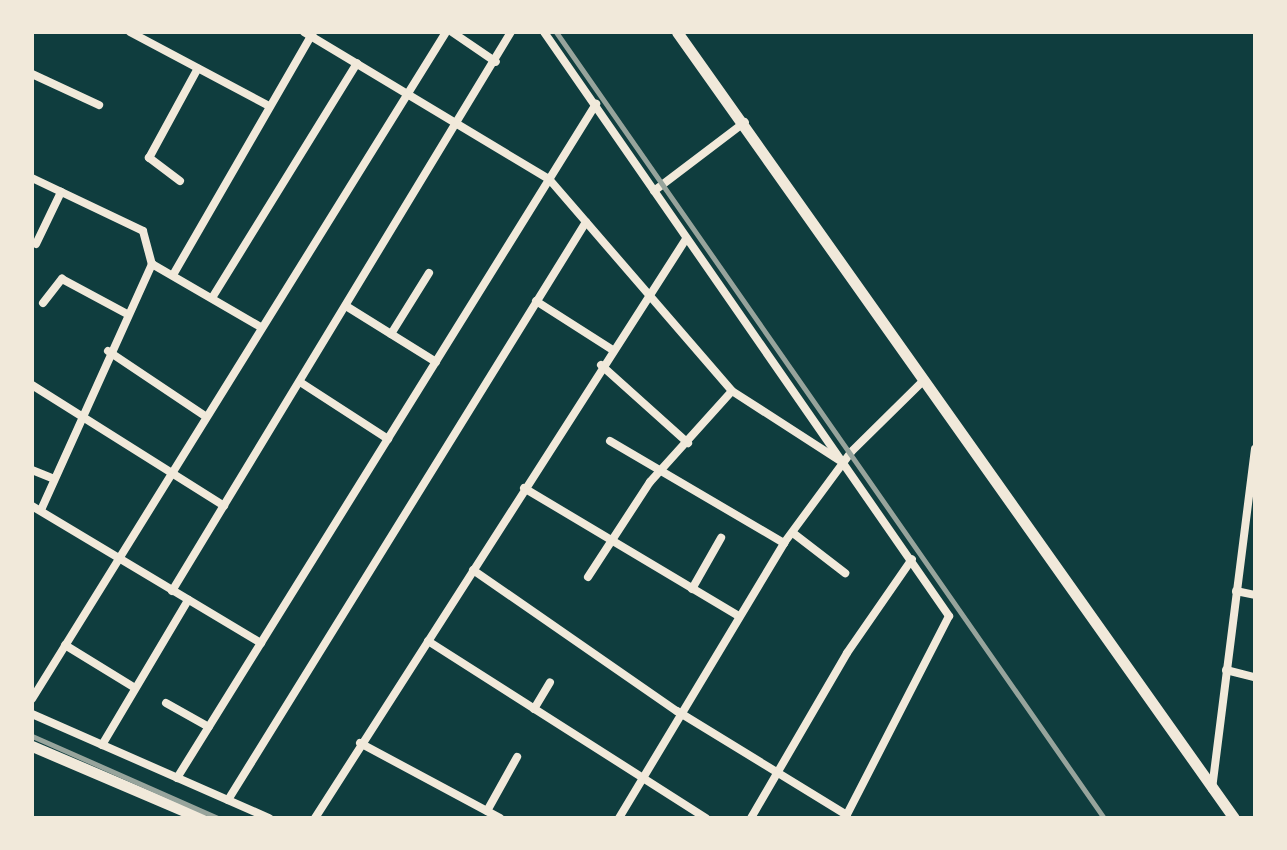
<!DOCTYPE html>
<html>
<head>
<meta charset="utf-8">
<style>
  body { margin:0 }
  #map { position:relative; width:1287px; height:850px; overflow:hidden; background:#0f3d3e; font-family:"Source Sans 3",sans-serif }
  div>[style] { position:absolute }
  .minor>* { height:8px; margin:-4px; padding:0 4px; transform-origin:4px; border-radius:4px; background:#f1e9da }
  .tertiary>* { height:11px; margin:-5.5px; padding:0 5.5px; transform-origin:5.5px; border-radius:5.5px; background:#f1e9da }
  .rail>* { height:5px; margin:-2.5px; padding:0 2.5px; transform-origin:2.5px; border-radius:2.5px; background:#97a49c }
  span { translate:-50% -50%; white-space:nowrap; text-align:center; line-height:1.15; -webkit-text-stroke:6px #f1e9da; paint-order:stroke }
  .frame { position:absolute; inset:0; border:34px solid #f1e9da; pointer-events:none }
</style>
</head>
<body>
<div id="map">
  <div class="minor">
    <div style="left:130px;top:32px;width:157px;rotate:28deg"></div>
    <div style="left:304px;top:32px;width:286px;rotate:31deg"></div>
    <div style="left:549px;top:179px;width:280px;rotate:49.2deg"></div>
    <div style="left:452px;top:32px;width:53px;rotate:34.3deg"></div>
    <div style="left:544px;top:32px;width:711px;rotate:55.26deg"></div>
    <div style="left:949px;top:616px;width:227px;rotate:117.2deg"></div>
    <div style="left:32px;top:74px;width:74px;rotate:24.8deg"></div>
    <div style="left:32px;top:178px;width:123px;rotate:25.5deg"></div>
    <div style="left:143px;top:231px;width:34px;rotate:75deg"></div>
    <div style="left:180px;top:181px;width:39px;rotate:-143deg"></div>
    <div style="left:149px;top:158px;width:102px;rotate:-61.4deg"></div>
    <div style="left:654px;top:191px;width:114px;rotate:-37.2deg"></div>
    <div style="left:36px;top:244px;width:58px;rotate:-64.3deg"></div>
    <div style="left:152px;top:264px;width:124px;rotate:30.1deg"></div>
    <div style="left:173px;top:275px;width:280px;rotate:-60deg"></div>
    <div style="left:212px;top:298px;width:276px;rotate:-58.3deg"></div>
    <div style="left:536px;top:301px;width:89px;rotate:32.6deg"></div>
    <div style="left:43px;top:303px;width:31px;rotate:-52deg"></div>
    <div style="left:62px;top:279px;width:74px;rotate:28.3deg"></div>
    <div style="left:346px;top:306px;width:106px;rotate:31.9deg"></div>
    <div style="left:391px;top:334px;width:72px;rotate:-58.1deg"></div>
    <div style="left:108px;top:351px;width:117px;rotate:33.8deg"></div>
    <div style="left:601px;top:365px;width:117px;rotate:41.9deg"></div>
    <div style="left:300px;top:382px;width:105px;rotate:32.9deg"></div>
    <div style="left:32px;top:385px;width:227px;rotate:32.2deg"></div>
    <div style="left:610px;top:441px;width:202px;rotate:30.4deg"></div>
    <div style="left:32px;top:470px;width:24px;rotate:22deg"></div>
    <div style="left:524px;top:488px;width:248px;rotate:30.8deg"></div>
    <div style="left:32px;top:506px;width:267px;rotate:30.9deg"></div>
    <div style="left:41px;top:510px;width:270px;rotate:-65.7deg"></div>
    <div style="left:793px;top:533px;width:66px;rotate:37.6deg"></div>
    <div style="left:473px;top:570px;width:248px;rotate:34.7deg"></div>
    <div style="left:677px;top:711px;width:199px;rotate:31.5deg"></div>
    <div style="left:588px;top:577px;width:113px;rotate:-56.9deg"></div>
    <div style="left:650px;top:482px;width:122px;rotate:-48deg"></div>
    <div style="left:732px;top:391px;width:127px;rotate:32.8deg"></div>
    <div style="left:692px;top:589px;width:59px;rotate:-60.4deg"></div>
    <div style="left:172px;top:591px;width:654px;rotate:-58.77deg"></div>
    <div style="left:1236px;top:591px;width:19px;rotate:12deg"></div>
    <div style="left:428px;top:641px;width:330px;rotate:32.5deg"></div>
    <div style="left:65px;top:645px;width:82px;rotate:31.6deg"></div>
    <div style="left:1226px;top:670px;width:30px;rotate:14deg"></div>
    <div style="left:32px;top:699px;width:785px;rotate:-58.17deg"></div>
    <div style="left:166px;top:703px;width:49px;rotate:29.2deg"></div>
    <div style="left:534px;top:709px;width:31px;rotate:-59deg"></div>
    <div style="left:32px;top:714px;width:259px;rotate:23.7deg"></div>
    <div style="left:360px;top:743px;width:159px;rotate:28.2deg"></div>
    <div style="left:102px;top:745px;width:169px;rotate:-59.3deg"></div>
    <div style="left:177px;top:778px;width:794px;rotate:-58.13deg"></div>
    <div style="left:1212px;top:789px;width:343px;rotate:-82.8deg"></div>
    <div style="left:228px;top:800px;width:680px;rotate:-58.23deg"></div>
    <div style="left:487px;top:811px;width:62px;rotate:-60.9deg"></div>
    <div style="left:315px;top:818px;width:688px;rotate:-57.35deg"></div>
    <div style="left:619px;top:818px;width:321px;rotate:-59deg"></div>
    <div style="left:784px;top:543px;width:113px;rotate:-53.6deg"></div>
    <div style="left:851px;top:452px;width:101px;rotate:-44.6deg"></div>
    <div style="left:751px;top:818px;width:191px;rotate:-59.8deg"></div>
    <div style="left:847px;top:653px;width:114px;rotate:-55.3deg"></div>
  </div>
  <div class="tertiary">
    <div style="left:677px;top:32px;width:963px;rotate:54.68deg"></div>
    <div style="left:32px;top:746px;width:184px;rotate:23.1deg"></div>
  </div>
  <div class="rail">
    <div style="left:556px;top:32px;width:958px;rotate:55.12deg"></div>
    <div style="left:32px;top:736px;width:203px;rotate:23.8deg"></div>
  </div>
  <div class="frame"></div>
</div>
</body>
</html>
